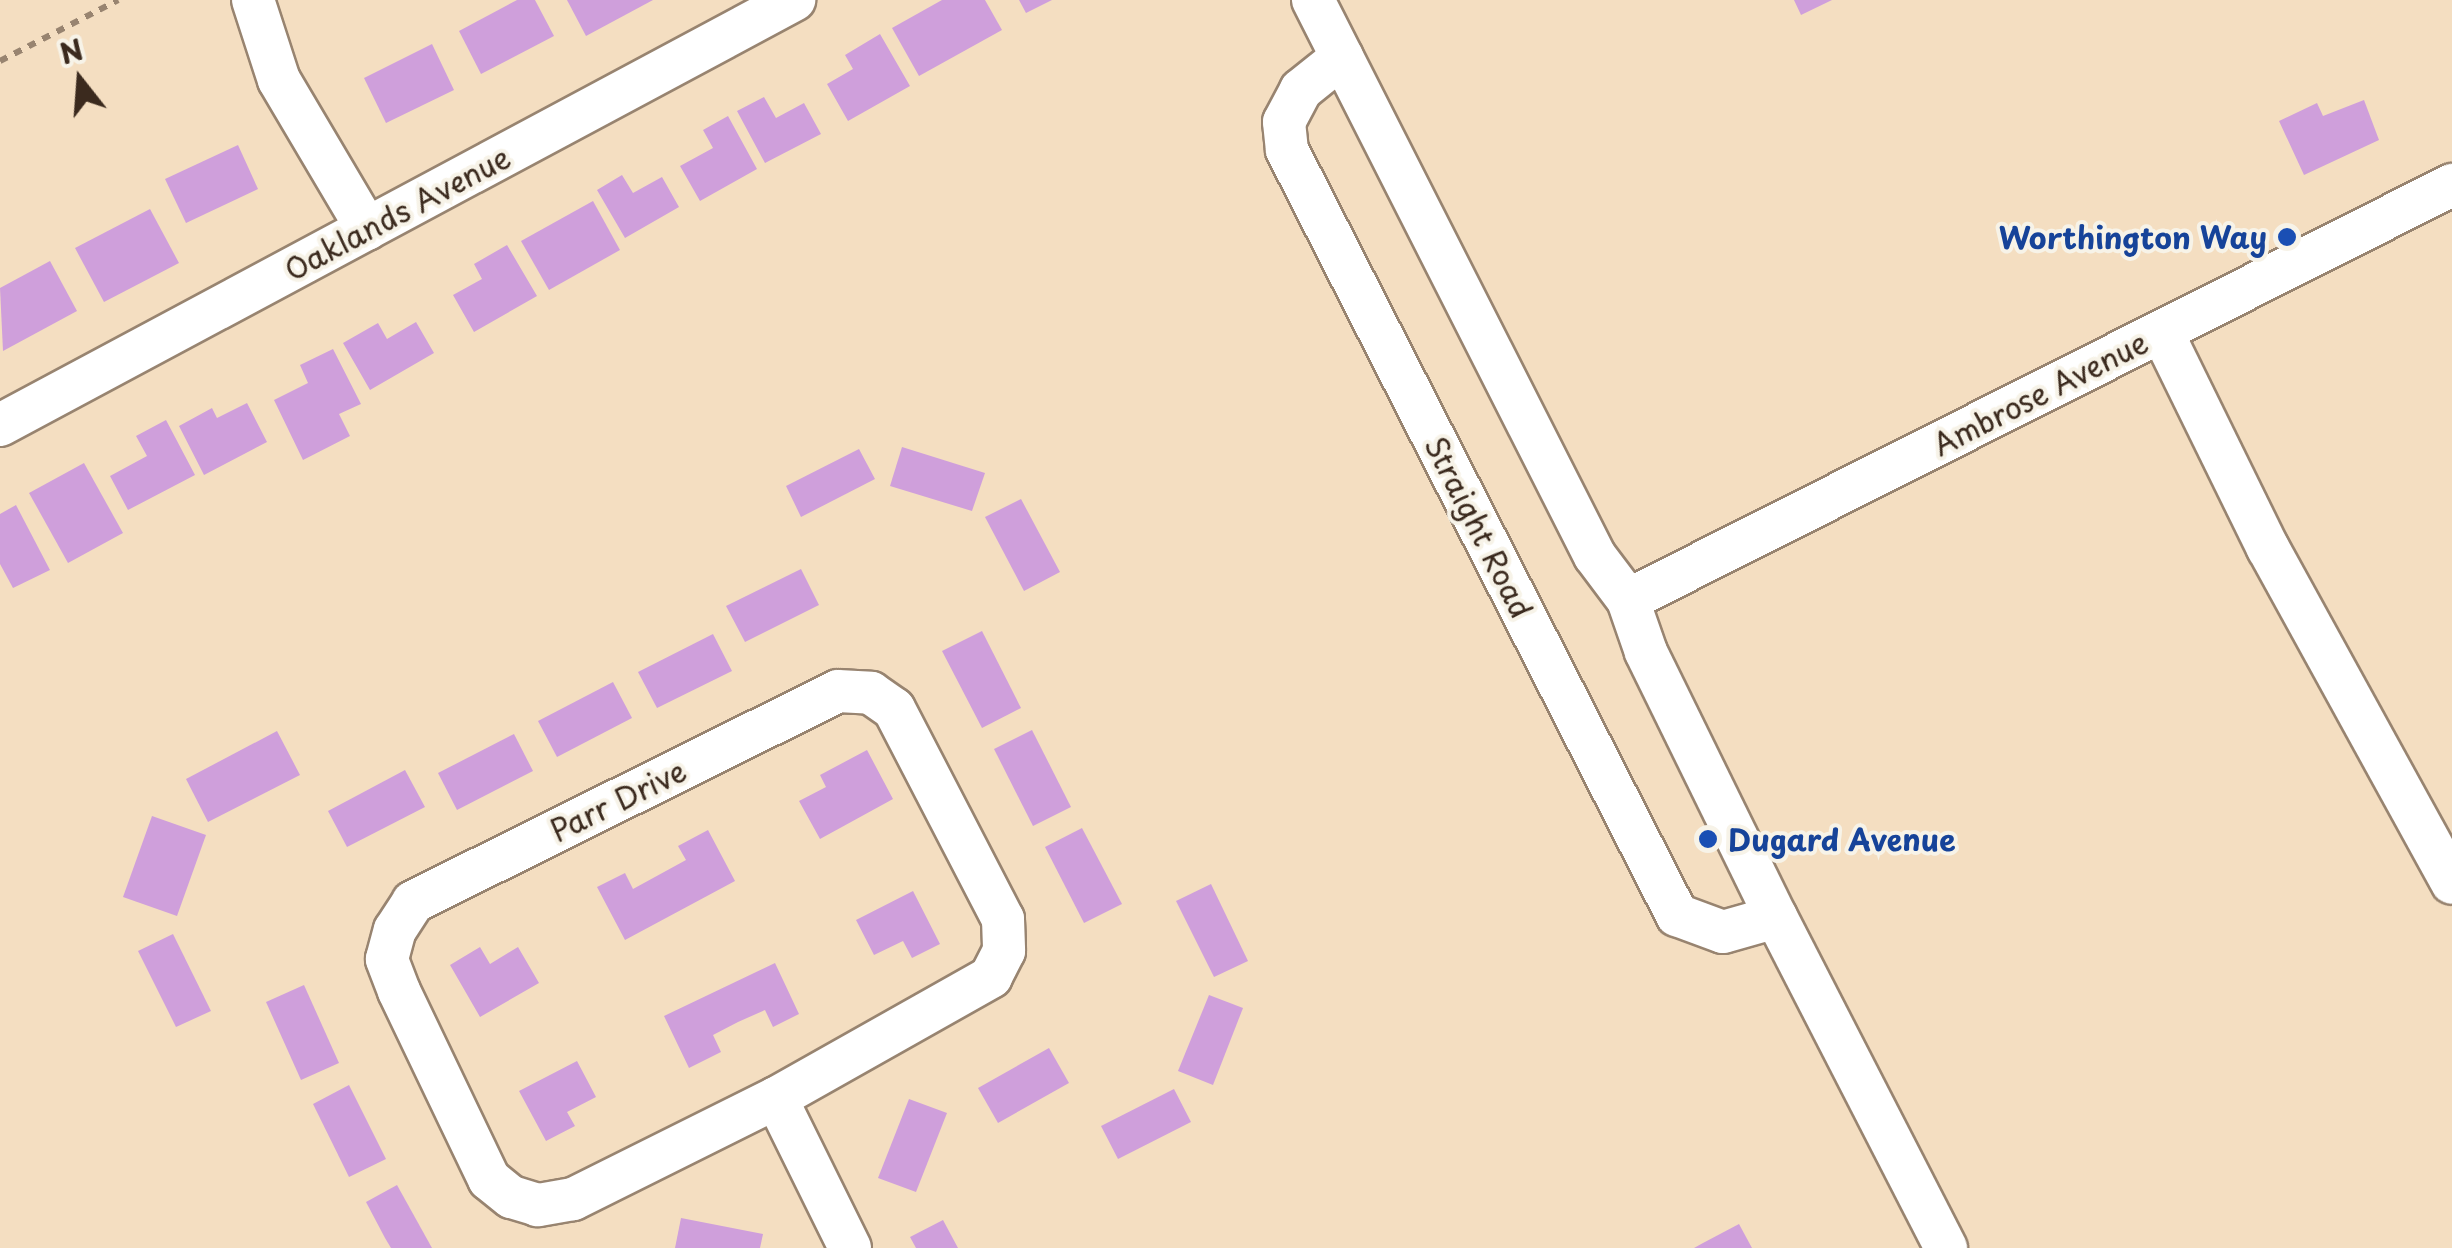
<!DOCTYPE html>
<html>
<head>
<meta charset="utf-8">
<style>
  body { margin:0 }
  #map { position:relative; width:2452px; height:1248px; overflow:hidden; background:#f4dec1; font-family:"Playpen Sans",sans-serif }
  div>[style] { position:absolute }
  .building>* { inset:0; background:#cf9fdb }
  .path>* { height:6px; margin-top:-3px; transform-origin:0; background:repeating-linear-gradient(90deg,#988470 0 8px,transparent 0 16px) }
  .roads { filter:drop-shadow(2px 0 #988470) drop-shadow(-2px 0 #988470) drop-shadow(0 2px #988470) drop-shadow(0 -2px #988470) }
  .minor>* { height:42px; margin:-21px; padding:0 21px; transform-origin:21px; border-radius:21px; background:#fff }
  .dots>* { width:28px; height:28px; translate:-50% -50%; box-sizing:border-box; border:5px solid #f7f3e8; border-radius:50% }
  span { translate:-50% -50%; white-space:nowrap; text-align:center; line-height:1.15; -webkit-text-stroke:8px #f7f3e8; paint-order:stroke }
  .street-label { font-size:30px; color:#3b2a1e }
  .transit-label { font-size:30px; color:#164399; font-weight:700 }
  .right { translate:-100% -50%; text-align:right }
  .left { translate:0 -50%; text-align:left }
  .north { position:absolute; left:30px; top:30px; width:100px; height:100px; -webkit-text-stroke:8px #f7f3e8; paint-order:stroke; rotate:343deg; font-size:28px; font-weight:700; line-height:40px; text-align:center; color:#3b2a1e }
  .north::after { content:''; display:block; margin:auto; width:35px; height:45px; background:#3b2a1e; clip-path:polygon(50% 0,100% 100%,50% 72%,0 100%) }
</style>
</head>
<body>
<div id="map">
  <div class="building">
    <div style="clip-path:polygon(517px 0,535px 0,554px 36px,481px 74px,459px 31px)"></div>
    <div style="clip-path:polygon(567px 0,653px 0,586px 36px)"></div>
    <div style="clip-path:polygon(942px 0,985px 0,1002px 30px,919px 76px,892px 28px)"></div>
    <div style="clip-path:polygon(1019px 0,1052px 0,1026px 13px)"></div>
    <div style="clip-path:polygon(1794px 0,1832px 0,1801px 15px)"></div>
    <div style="clip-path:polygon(880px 34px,910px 86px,848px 121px,827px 84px,853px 69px,845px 55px)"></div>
    <div style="clip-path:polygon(432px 44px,454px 90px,386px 123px,364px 78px)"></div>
    <div style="clip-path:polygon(764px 97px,776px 118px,804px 103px,821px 134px,765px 163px,737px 111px)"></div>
    <div style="clip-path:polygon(2364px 100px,2379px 140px,2304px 175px,2279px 121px,2317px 103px,2323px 116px)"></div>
    <div style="clip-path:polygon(728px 116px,757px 169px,700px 201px,680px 166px,713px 148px,703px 130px)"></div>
    <div style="clip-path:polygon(238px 145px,258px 189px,186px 223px,165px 179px)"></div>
    <div style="clip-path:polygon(622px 175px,633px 193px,662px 177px,679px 207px,625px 238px,597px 190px)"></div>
    <div style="clip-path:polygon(593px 201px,620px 250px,549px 290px,521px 241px)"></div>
    <div style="clip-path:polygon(150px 209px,179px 263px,104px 302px,75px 248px)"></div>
    <div style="clip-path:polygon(507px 245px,537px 296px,474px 332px,453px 295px,482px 279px,474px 264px)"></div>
    <div style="clip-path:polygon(50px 261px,77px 311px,3px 351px,0 288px)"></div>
    <div style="clip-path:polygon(416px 322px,434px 353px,370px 390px,343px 343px,378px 323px,387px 339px)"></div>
    <div style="clip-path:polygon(333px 349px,361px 404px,339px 414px,350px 436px,303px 460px,274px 400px,308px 383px,300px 365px)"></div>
    <div style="clip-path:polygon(247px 403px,267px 442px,204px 475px,179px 426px,212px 408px,217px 418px)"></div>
    <div style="clip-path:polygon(166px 420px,195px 475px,128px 510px,110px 476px,147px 456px,136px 436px)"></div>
    <div style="clip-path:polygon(902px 447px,985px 473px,972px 511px,890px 486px)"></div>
    <div style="clip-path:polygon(859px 449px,875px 479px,801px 517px,786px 486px)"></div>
    <div style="clip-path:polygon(84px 463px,123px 533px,68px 563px,29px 493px)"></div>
    <div style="clip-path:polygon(1021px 499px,1060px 572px,1024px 591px,985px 517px)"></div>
    <div style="clip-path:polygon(16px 505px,50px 570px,13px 588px,0 564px,0 514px)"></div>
    <div style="clip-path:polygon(801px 569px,819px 605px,745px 642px,726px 606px)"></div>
    <div style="clip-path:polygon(982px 631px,1021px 708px,982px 728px,942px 651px)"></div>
    <div style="clip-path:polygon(713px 634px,732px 671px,657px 708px,638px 672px)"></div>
    <div style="clip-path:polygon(613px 682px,632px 718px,557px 757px,538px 721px)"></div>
    <div style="clip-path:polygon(1032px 730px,1071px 807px,1033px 826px,994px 749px)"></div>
    <div style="clip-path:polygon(277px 731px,300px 775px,208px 822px,186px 779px)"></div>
    <div style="clip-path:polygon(514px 734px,533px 771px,457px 810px,438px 773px)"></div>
    <div style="clip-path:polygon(867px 750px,893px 799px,820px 839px,799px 801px,826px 787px,820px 775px)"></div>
    <div style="clip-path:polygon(405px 770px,425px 807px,347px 847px,328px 811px)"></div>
    <div style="clip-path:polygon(152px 816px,206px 835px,177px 916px,123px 897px)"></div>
    <div style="clip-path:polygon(1082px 828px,1122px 904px,1084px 923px,1045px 847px)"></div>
    <div style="clip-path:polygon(708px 830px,735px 881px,625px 940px,597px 887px,625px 873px,633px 889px,686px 860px,678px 846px)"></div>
    <div style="clip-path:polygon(1211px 884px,1248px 961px,1214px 977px,1176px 901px)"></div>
    <div style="clip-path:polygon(913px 891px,940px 944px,912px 958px,903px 941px,874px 955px,856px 920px)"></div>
    <div style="clip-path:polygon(173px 934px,211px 1011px,176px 1027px,138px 951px)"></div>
    <div style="clip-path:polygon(480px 947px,490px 964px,518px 947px,539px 983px,480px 1017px,450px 965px)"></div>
    <div style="clip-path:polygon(775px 963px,799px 1014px,773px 1027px,765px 1010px,738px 1022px,713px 1035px,721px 1052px,689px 1068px,664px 1016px)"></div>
    <div style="clip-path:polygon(304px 985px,339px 1063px,301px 1080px,266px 1002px)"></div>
    <div style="clip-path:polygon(1209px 995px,1243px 1008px,1213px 1085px,1178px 1071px)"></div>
    <div style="clip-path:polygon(1049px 1048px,1069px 1083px,998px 1123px,978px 1088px)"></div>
    <div style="clip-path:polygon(577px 1061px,596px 1097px,567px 1112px,575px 1126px,546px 1141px,519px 1091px)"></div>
    <div style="clip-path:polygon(349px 1085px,386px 1159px,349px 1177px,313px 1104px)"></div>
    <div style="clip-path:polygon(1174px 1089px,1191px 1122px,1118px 1159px,1101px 1126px)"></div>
    <div style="clip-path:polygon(909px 1099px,947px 1113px,916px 1192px,878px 1178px)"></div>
    <div style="clip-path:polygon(397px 1185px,432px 1248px,391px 1248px,385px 1238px,366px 1202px)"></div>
    <div style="clip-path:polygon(681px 1218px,763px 1234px,760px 1248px,675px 1248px)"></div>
    <div style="clip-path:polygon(943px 1220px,958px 1248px,916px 1248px,910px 1237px)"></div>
    <div style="clip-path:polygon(1739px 1224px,1752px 1248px,1694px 1248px,1703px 1243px)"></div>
  </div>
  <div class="path">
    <div style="left:0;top:61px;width:133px;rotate:-27.3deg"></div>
  </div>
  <div class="roads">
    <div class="minor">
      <div style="left:253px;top:0;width:84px;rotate:72deg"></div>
      <div style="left:279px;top:80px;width:173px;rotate:59.4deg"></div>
      <div style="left:1313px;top:0;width:623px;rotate:63.11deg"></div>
      <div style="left:1595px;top:556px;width:55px;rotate:53.1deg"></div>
      <div style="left:1628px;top:600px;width:55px;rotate:70.9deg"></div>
      <div style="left:1646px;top:652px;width:295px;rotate:63.9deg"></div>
      <div style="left:1776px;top:917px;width:372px;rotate:62.8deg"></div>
      <div style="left:1342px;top:57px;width:53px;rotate:141.2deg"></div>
      <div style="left:1301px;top:90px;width:36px;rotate:118deg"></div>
      <div style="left:1284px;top:122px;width:28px;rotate:84deg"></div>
      <div style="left:1287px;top:150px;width:859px;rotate:62.99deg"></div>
      <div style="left:1677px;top:915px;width:49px;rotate:20.3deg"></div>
      <div style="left:1723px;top:932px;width:55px;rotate:-15.8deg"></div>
      <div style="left:2162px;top:332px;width:241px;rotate:63.9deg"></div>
      <div style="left:2268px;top:548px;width:382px;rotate:61.2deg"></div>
      <div style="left:0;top:425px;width:901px;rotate:-28.16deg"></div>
      <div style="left:1628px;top:600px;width:923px;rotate:-26.73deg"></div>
      <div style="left:838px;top:691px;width:33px;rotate:3deg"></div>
      <div style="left:871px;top:693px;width:28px;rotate:35deg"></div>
      <div style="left:894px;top:709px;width:237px;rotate:62.6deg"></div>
      <div style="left:1003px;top:919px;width:32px;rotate:88deg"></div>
      <div style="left:1004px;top:951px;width:29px;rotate:117deg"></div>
      <div style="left:991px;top:977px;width:247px;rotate:150.6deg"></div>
      <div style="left:776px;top:1098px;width:227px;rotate:153.5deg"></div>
      <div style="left:573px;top:1199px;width:36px;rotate:170deg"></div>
      <div style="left:538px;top:1205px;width:28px;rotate:-163deg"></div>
      <div style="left:511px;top:1197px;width:28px;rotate:-141deg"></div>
      <div style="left:489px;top:1179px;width:208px;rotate:-115.6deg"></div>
      <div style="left:399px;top:991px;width:34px;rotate:-111deg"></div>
      <div style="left:387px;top:959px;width:30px;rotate:-75deg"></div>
      <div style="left:395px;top:930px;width:33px;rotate:-57deg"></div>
      <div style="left:413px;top:902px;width:474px;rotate:-26.4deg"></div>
      <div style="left:776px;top:1098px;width:167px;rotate:63.7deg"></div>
    </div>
  </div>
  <div class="dots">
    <div style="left:2287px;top:237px;background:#1a4fb4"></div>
    <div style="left:1708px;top:839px;background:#1a4fb4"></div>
  </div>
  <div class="street-label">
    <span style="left:397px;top:213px;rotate:-28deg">Oaklands Avenue</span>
    <span style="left:2040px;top:393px;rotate:-27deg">Ambrose Avenue</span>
    <span style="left:1479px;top:527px;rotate:63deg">Straight Road</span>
    <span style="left:618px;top:800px;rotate:-26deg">Parr Drive</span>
  </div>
  <div class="transit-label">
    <span class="right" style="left:2267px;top:237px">Worthington Way</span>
    <span class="left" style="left:1728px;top:839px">Dugard Avenue</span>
  </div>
  <div class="north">N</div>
</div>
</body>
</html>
